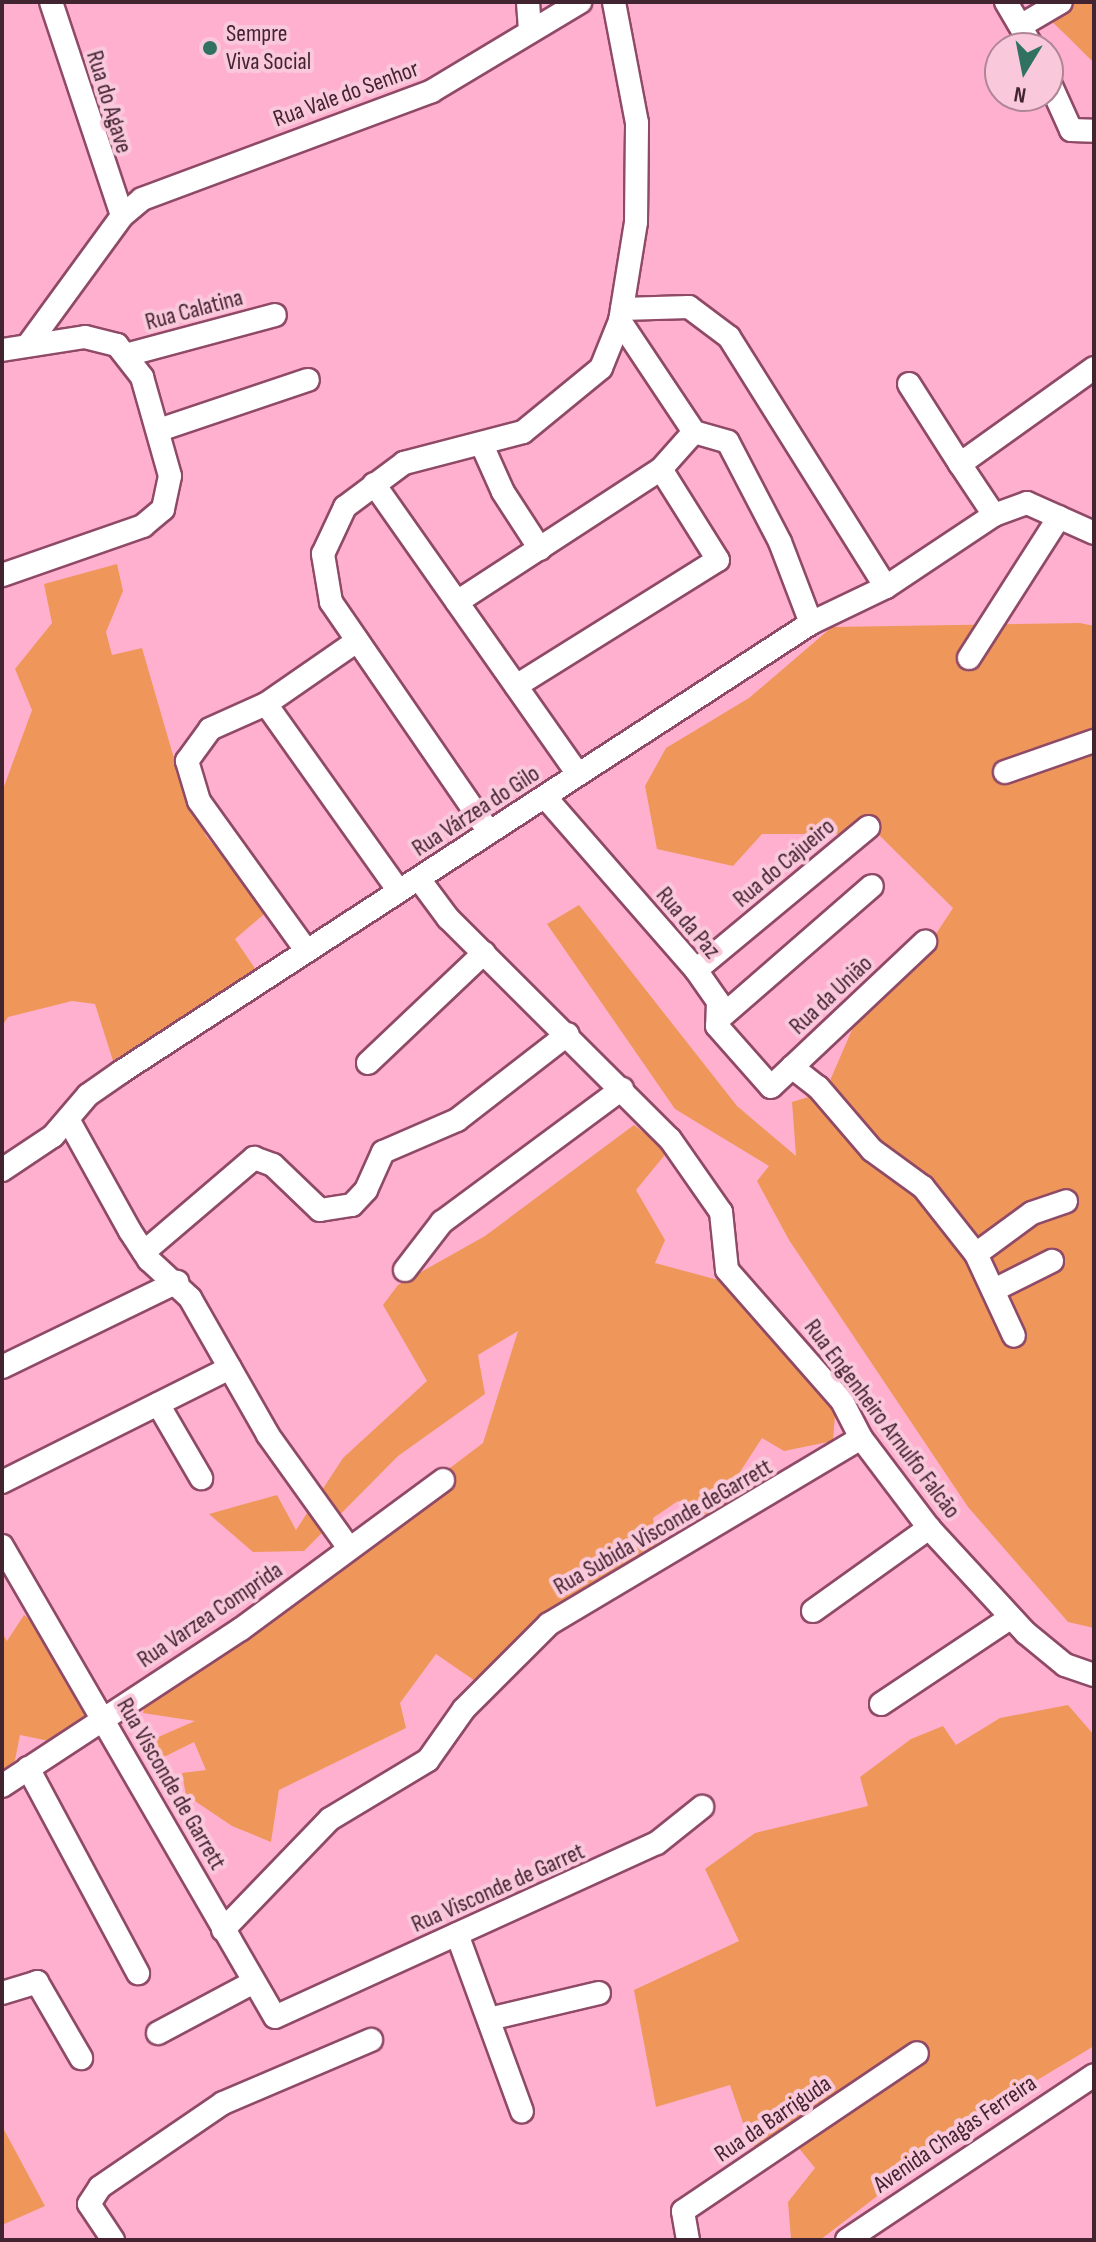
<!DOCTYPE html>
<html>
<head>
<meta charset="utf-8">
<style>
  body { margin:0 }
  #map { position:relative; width:1096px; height:2242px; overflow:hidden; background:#ffb0cf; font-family:"Sofia Sans Condensed",sans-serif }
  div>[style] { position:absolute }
  .green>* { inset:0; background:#ef975a }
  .roads { filter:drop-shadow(2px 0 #8f4a67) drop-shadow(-2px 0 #8f4a67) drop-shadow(0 2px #8f4a67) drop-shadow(0 -2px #8f4a67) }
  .minor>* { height:22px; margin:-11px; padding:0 11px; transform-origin:11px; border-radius:11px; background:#fff }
  .dots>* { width:22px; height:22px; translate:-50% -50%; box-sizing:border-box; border:4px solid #f9c8da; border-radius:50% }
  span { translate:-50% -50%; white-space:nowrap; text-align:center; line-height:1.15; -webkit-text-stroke:8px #f9c8da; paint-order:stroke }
  .poi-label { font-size:24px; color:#422431 }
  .left { translate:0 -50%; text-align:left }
  .street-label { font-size:24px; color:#422431 }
  .frame { position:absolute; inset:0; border:4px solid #422431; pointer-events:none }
  .north { position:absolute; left:984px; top:32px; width:80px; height:80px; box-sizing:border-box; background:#f9c8da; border:2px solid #b08696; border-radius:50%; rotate:190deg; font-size:22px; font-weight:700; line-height:32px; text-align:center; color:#422431 }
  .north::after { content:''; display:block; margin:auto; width:28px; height:36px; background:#307161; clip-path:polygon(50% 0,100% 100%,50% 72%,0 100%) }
</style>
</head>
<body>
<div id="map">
  <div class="green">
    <div style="clip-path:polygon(1031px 2px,1094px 2px,1094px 63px,1066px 35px)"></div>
    <div style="clip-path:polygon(117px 564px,123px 591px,106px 632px,112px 655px,142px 648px,180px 779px,206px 836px,269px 910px,235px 939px,258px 973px,115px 1067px,95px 1004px,72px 1001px,8px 1017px,2px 1026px,2px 792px,32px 710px,15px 669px,52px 623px,44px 584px)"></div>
    <div style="clip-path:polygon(1080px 623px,1094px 626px,1094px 1628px,1068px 1622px,968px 1507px,789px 1240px,757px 1181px,769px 1166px,675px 1109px,547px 924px,579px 905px,737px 1106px,796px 1156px,792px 1102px,825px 1092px,861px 1009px,926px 949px,953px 908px,878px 834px,762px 834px,733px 866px,657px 849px,645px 786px,666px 748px,749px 698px,832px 627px)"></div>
    <div style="clip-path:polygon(634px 1125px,668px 1151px,636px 1190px,665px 1240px,655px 1263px,733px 1284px,836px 1402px,833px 1441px,784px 1451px,762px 1438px,738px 1475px,736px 1505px,710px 1516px,678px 1501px,653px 1518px,658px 1546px,538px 1623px,478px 1683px,436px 1654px,400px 1703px,406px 1728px,279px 1790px,271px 1842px,232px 1826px,186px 1795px,182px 1773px,206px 1770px,194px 1742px,156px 1761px,142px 1744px,195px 1721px,143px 1713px,146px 1698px,483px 1443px,518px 1331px,478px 1355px,485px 1394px,398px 1456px,304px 1551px,253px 1552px,209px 1514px,277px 1495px,296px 1530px,343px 1458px,427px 1381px,383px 1305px,398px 1285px,485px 1236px)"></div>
    <div style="clip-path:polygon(24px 1615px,39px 1627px,98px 1721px,49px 1741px,20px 1735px,15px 1760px,2px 1778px,2px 1633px,7px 1641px)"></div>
    <div style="clip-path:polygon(1068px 1705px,1094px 1735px,1094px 2046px,997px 2104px,820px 2240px,791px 2239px,788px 2202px,815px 2168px,798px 2147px,751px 2146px,730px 2085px,656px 2107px,634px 1990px,739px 1941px,705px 1869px,755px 1833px,868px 1806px,860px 1777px,911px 1739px,943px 1726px,956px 1745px,1000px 1718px)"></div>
    <div style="clip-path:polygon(2px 2126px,45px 2206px,2px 2225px)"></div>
  </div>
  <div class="roads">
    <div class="minor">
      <div style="left:51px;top:2px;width:225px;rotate:71.6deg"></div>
      <div style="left:528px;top:2px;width:29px;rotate:86deg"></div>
      <div style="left:1006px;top:2px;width:53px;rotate:59.6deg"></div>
      <div style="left:1022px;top:25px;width:45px;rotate:-30.5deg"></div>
      <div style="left:1048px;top:79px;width:56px;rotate:65.7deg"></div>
      <div style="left:1071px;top:130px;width:23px;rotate:2deg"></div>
      <div style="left:622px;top:309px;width:67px;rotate:-1.7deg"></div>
      <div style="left:689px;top:307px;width:50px;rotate:36.9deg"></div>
      <div style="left:729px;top:337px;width:295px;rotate:57.9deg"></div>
      <div style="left:620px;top:321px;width:133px;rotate:56.3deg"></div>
      <div style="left:694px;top:432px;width:35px;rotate:16deg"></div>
      <div style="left:728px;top:442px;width:113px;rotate:62.5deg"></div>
      <div style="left:780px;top:542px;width:87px;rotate:69.1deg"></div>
      <div style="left:28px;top:345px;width:160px;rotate:-53.9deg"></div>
      <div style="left:122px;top:216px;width:26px;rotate:-40deg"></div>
      <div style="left:142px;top:199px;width:309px;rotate:-20.4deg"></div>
      <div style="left:432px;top:91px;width:173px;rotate:-31deg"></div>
      <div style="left:2px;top:350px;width:84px;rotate:-8.9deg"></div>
      <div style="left:85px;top:337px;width:33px;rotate:14deg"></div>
      <div style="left:117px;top:345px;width:41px;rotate:52deg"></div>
      <div style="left:142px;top:377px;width:103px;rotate:74.2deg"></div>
      <div style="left:170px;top:476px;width:34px;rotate:102deg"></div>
      <div style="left:163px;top:509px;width:26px;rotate:140deg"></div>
      <div style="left:143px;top:526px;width:149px;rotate:160.8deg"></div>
      <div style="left:126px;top:355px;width:154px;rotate:-15deg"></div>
      <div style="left:909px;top:384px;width:95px;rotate:57.5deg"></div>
      <div style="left:159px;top:430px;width:157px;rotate:-18.6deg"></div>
      <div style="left:482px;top:445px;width:51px;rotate:65.9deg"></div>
      <div style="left:503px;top:492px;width:68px;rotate:57deg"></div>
      <div style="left:374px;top:484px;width:355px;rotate:54.9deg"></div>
      <div style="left:994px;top:515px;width:61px;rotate:-123.7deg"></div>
      <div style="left:960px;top:464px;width:165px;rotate:-35.6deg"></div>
      <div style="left:457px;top:602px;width:244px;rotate:-33.1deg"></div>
      <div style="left:661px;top:469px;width:50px;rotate:-48.3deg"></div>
      <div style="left:969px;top:658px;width:167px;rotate:-57.4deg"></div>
      <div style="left:516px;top:686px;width:238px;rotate:-32deg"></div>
      <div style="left:718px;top:560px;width:107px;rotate:-122.1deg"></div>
      <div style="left:266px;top:704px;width:229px;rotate:54.6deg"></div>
      <div style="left:1005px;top:772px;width:94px;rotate:-19.2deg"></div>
      <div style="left:546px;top:798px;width:228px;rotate:48.9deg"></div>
      <div style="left:696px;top:970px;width:39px;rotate:55deg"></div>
      <div style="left:718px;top:1002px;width:24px;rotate:92deg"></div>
      <div style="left:717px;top:1026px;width:81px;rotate:48.5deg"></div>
      <div style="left:771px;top:1087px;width:212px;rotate:-43.3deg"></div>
      <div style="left:489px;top:832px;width:279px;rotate:-124.5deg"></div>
      <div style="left:331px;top:602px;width:49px;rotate:-99.5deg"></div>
      <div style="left:323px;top:554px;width:52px;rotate:-64.9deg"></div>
      <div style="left:345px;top:507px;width:74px;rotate:-36.7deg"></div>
      <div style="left:404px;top:463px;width:123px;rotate:-14.6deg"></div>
      <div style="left:523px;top:432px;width:101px;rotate:-39.4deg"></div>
      <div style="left:601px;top:368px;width:51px;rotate:-68deg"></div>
      <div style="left:620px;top:321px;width:100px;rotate:-80.8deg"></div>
      <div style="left:636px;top:222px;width:99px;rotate:-89.4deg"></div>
      <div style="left:637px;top:123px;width:123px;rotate:-100.8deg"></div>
      <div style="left:419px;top:879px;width:49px;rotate:53.4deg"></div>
      <div style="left:448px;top:918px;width:313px;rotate:44.9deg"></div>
      <div style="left:670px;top:1139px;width:89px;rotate:55.1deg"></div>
      <div style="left:721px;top:1212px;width:58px;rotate:84.1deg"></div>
      <div style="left:727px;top:1270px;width:174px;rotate:48.7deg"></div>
      <div style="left:842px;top:1401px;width:42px;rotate:62.8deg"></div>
      <div style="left:861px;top:1438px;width:113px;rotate:52.9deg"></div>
      <div style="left:929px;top:1528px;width:143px;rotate:47.3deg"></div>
      <div style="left:1026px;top:1633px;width:50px;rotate:39.4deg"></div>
      <div style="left:1065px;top:1665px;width:31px;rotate:19deg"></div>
      <div style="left:306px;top:950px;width:183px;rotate:-125.7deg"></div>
      <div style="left:199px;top:801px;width:42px;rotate:-106.7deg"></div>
      <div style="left:187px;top:761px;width:39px;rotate:-54deg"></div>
      <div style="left:210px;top:729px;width:61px;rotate:-24.1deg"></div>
      <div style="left:266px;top:704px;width:111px;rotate:-34.7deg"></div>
      <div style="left:696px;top:970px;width:224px;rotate:-39.7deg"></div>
      <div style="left:720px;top:1018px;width:201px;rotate:-41deg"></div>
      <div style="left:368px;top:1063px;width:160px;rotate:-43.5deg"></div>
      <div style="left:792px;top:1067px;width:33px;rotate:38deg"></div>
      <div style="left:818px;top:1087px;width:83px;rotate:49.4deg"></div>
      <div style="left:872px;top:1150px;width:63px;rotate:36deg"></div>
      <div style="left:923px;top:1187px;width:85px;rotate:51.7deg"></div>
      <div style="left:976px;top:1254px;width:90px;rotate:65.1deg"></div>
      <div style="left:69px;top:1121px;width:126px;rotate:61deg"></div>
      <div style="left:130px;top:1231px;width:35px;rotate:57deg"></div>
      <div style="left:149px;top:1260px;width:56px;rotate:42.8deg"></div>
      <div style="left:190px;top:1298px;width:158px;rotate:60.3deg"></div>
      <div style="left:268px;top:1435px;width:139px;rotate:54.4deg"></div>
      <div style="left:2px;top:1170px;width:61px;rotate:-33.7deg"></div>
      <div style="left:53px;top:1136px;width:54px;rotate:-49.5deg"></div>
      <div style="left:88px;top:1095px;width:40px;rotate:-34.9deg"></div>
      <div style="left:121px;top:1072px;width:823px;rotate:-33.05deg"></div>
      <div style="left:811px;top:623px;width:83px;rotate:-25.6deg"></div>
      <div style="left:886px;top:587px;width:130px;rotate:-33.7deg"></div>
      <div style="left:994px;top:515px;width:35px;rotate:-20deg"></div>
      <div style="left:1027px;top:503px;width:73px;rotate:24.1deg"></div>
      <div style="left:144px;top:1252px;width:145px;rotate:-40.5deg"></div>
      <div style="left:254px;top:1158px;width:20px;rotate:20deg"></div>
      <div style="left:273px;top:1165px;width:65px;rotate:43.8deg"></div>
      <div style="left:320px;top:1210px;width:32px;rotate:-9deg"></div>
      <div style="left:352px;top:1205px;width:21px;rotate:-47deg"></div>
      <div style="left:366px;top:1190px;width:42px;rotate:-65.9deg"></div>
      <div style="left:383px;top:1152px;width:81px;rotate:-23.4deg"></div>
      <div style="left:457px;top:1120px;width:140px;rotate:-37.8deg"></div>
      <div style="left:976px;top:1254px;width:69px;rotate:-36.2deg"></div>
      <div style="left:1032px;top:1213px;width:36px;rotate:-19deg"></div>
      <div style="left:405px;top:1270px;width:61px;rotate:-52.4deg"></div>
      <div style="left:442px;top:1222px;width:224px;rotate:-36.5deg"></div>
      <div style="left:994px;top:1290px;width:65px;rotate:-26.6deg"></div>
      <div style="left:2px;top:1367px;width:195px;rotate:-25.9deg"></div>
      <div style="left:158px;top:1404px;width:86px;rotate:59.8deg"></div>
      <div style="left:2px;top:1482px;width:255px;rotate:-26.6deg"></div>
      <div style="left:2px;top:1546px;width:544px;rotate:59.9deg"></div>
      <div style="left:275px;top:2017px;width:420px;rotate:-24.5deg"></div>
      <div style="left:657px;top:1843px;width:58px;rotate:-38.7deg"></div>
      <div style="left:813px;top:1611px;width:143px;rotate:-35.6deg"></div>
      <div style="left:881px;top:1704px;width:155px;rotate:-33.7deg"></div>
      <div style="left:28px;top:1768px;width:233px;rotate:61.8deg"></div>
      <div style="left:2px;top:1786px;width:286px;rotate:-33.3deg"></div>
      <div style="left:241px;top:1629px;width:251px;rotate:-36.4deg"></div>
      <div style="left:223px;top:1930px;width:154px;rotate:-46.1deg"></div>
      <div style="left:330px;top:1819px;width:114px;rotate:-31deg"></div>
      <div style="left:428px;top:1760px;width:62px;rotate:-54.8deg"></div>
      <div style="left:464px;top:1709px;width:120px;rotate:-45deg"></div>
      <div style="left:549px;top:1624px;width:363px;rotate:-30.8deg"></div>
      <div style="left:457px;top:1934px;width:189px;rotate:69.9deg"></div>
      <div style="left:2px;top:1993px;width:37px;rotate:-17deg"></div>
      <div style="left:37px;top:1982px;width:88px;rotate:59.9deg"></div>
      <div style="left:489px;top:2019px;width:113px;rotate:-13.3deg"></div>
      <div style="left:158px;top:2033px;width:106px;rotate:-28deg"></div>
      <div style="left:113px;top:2240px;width:43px;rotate:-123.7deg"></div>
      <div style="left:89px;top:2204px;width:20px;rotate:-57deg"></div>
      <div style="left:100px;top:2187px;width:149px;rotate:-34.3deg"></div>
      <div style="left:223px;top:2103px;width:161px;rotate:-23.1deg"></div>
      <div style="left:688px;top:2240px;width:29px;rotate:-100deg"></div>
      <div style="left:683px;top:2211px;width:282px;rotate:-34deg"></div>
      <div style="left:847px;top:2240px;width:297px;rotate:-33.7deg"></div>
    </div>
  </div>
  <div class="dots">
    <div style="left:210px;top:48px;background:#307161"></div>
  </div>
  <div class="poi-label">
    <span class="left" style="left:226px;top:48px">Sempre<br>Viva Social</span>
  </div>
  <div class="street-label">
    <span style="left:346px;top:94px;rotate:-20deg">Rua Vale do Senhor</span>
    <span style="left:109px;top:102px;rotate:73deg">Rua do Agave</span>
    <span style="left:194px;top:310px;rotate:-15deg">Rua Calatina</span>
    <span style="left:476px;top:811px;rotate:-33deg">Rua Várzea do Gilo</span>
    <span style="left:784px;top:863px;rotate:-40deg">Rua do Cajueiro</span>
    <span style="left:688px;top:923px;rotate:50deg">Rua da Paz</span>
    <span style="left:831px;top:995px;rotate:-43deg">Rua da União</span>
    <span style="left:882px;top:1419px;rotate:53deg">Rua Engenheiro Arnulfo Falcão</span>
    <span style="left:663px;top:1527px;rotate:-30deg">Rua Subida Visconde deGarrett</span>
    <span style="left:210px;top:1615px;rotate:-34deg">Rua Varzea Comprida</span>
    <span style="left:171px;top:1784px;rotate:60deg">Rua Visconde de Garrett</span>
    <span style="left:498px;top:1888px;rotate:-24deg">Rua Visconde de Garret</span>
    <span style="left:773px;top:2119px;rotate:-34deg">Rua da Barriguda</span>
    <span style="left:955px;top:2134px;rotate:-34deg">Avenida Chagas Ferreira</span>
  </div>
  <div class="frame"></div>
  <div class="north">N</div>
</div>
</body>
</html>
